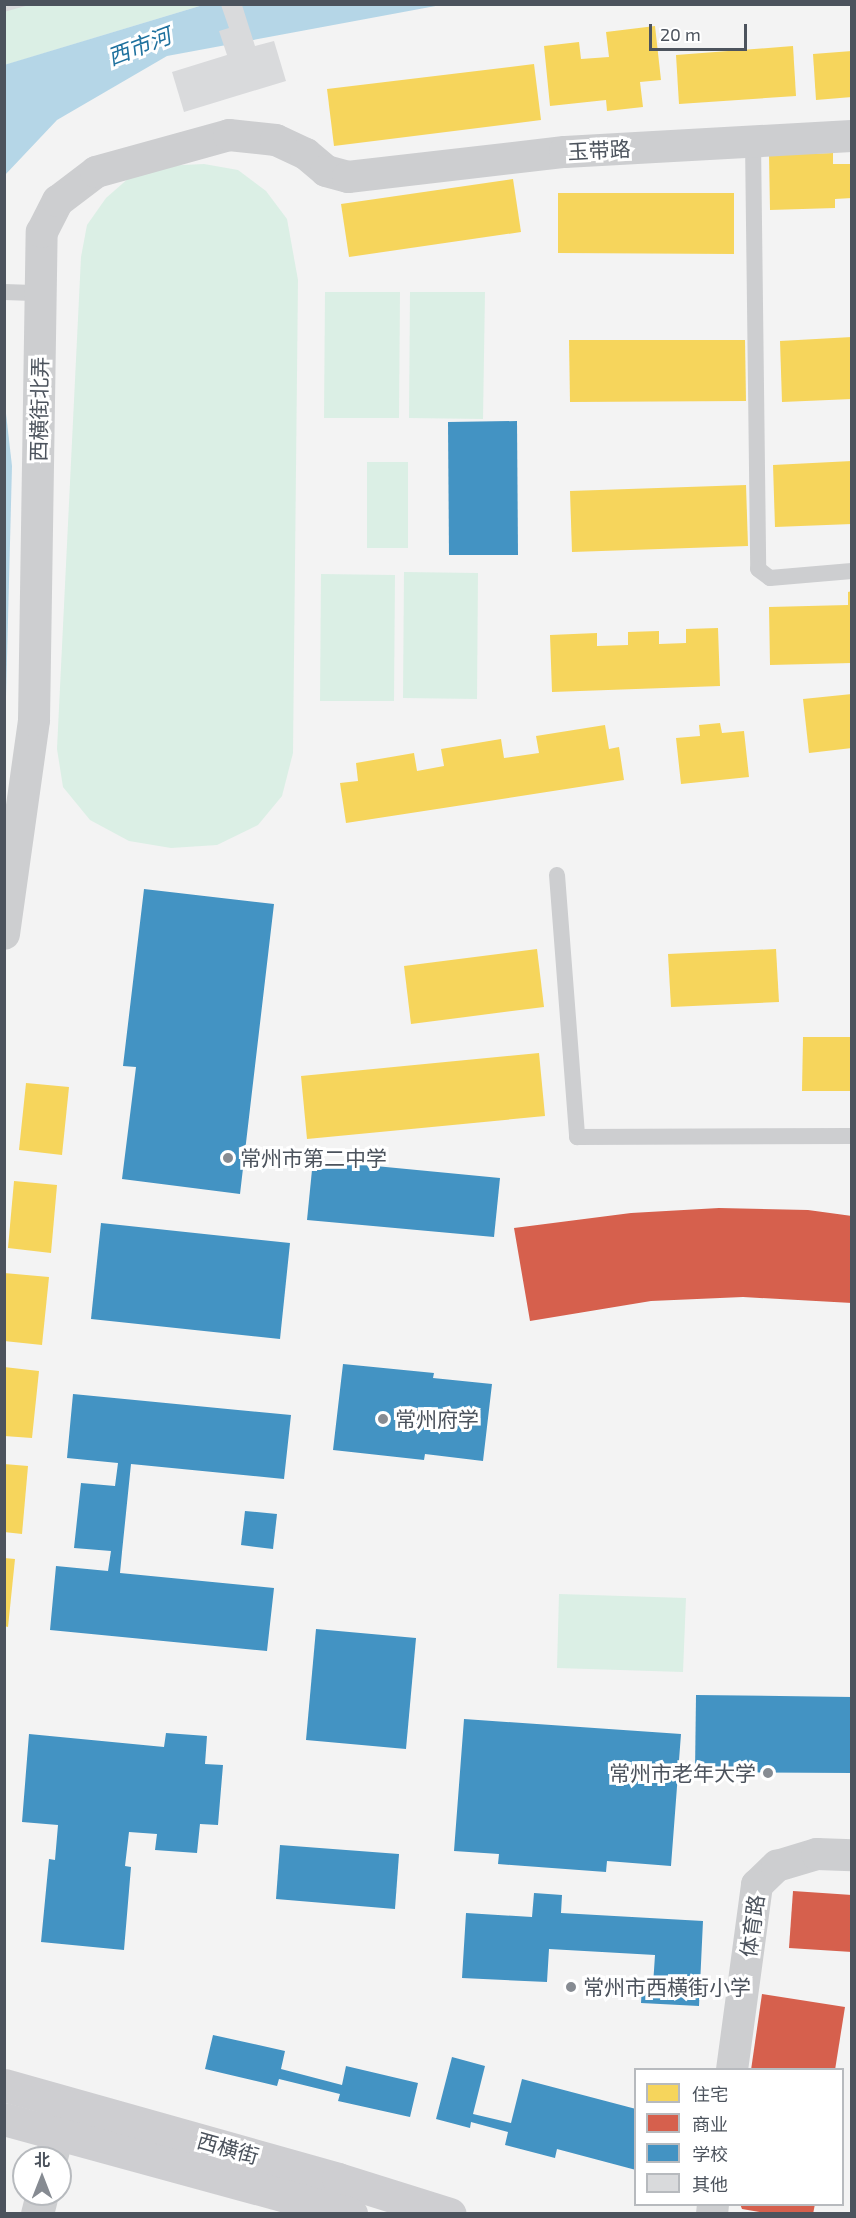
<!DOCTYPE html>
<html>
<head>
<meta charset="utf-8">
<style>
  body { margin:0 }
  #map { position:relative; width:856px; height:2218px; overflow:hidden; background:#f3f3f3; font-family:"Exo 2","Noto Sans SC",sans-serif }
  div>[style] { position:absolute }
  .green>* { inset:0; background:#dbefe5 }
  .water>* { inset:0; background:#b5d6e7 }
  .homes>* { inset:0; background:#f6d55c }
  .shops>* { inset:0; background:#d6604d }
  .schools>* { inset:0; background:#4393c3 }
  .building>* { inset:0; background:#d9dadc }
  .service>* { height:16px; margin:-8px; padding:0 8px; transform-origin:8px; border-radius:8px; background:#cdced0 }
  .minor>* { height:32px; margin:-16px; padding:0 16px; transform-origin:16px; border-radius:16px; background:#cdced0 }
  .tertiary>* { height:33px; margin:-16.5px; padding:0 16.5px; transform-origin:16.5px; border-radius:16.5px; background:#cdced0 }
  .secondary>* { height:33px; margin:-16.5px; padding:0 16.5px; transform-origin:16.5px; border-radius:16.5px; background:#ceced1 }
  .dots>* { width:16px; height:16px; translate:-50% -50%; box-sizing:border-box; border:3px solid #fff; border-radius:50% }
  span { translate:-50% -50%; white-space:nowrap; text-align:center; line-height:1.15; -webkit-text-stroke:6px #fff; paint-order:stroke }
  .street-label { font-size:21px; color:#4c535d }
  .poi-label { font-size:21px; color:#4c535d }
  .left { translate:0 -50%; text-align:left }
  .right { translate:-100% -50%; text-align:right }
  .water-label { font-size:22px; color:#1e719e; font-style:italic }
  .frame { position:absolute; inset:0; border:6px solid #4c535d; pointer-events:none }
  .legend { position:absolute; left:634px; top:2068px; width:210px; height:138px; box-sizing:border-box; background:#fff; border:2px solid #b7babe; margin:0; padding:8px 10px; list-style:none; font-size:18px; color:#4c535d }
  .legend li { display:flex; align-items:center; gap:12px; height:30px }
  .legend b { width:30px; border:2px solid #b7babe }
  .north { position:absolute; left:12px; top:2146px; width:60px; height:60px; box-sizing:border-box; background:#fff; border:2px solid #b7babe; border-radius:50%; rotate:0deg; font-size:16px; font-weight:700; line-height:24px; text-align:center; color:#4c535d }
  .north::after { content:''; display:block; margin:auto; width:21px; height:27px; background:#868b92; clip-path:polygon(50% 0,100% 100%,50% 72%,0 100%) }
  .scale { position:absolute; left:649px; top:24px; width:98px; height:27px; box-sizing:border-box; border:3px solid #4c535d; border-top:0; padding-left:8px; font-size:18px; line-height:21px; white-space:nowrap; color:#4c535d; -webkit-text-stroke:4px #fff; paint-order:stroke }
</style>
</head>
<body>
<div id="map">
  <div class="green">
    <div style="clip-path:polygon(5px 5px,203px 5px,5px 65px)"></div>
    <div style="clip-path:polygon(204px 164px,238px 170px,266px 191px,287px 219px,298px 280px,293px 753px,282px 796px,258px 825px,217px 845px,171px 848px,129px 841px,90px 820px,63px 787px,57px 749px,81px 257px,87px 225px,106px 198px,130px 177px,162px 166px)"></div>
    <div style="clip-path:polygon(325px 292px,400px 292px,399px 418px,324px 418px)"></div>
    <div style="clip-path:polygon(410px 292px,485px 292px,483px 419px,409px 418px)"></div>
    <div style="clip-path:polygon(367px 462px,408px 462px,408px 548px,367px 548px)"></div>
    <div style="clip-path:polygon(404px 572px,478px 573px,477px 699px,403px 698px)"></div>
    <div style="clip-path:polygon(321px 574px,395px 575px,394px 701px,320px 701px)"></div>
    <div style="clip-path:polygon(559px 1594px,686px 1598px,683px 1672px,557px 1668px)"></div>
  </div>
  <div class="water">
    <div style="clip-path:polygon(203px 5px,441px 5px,167px 56px,57px 120px,5px 175px,5px 179px,4px 65px)"></div>
    <div style="clip-path:polygon(5px 405px,12px 466px,5px 735px)"></div>
  </div>
  <div class="homes">
    <div style="clip-path:polygon(655px 26px,661px 80px,640px 82px,643px 107px,607px 111px,606px 100px,550px 106px,544px 46px,579px 42px,581px 59px,609px 57px,606px 32px)"></div>
    <div style="clip-path:polygon(793px 46px,796px 96px,679px 104px,676px 55px)"></div>
    <div style="clip-path:polygon(852px 51px,852px 97px,816px 100px,813px 54px)"></div>
    <div style="clip-path:polygon(534px 64px,541px 120px,334px 146px,327px 89px)"></div>
    <div style="clip-path:polygon(833px 153px,833px 164px,852px 164px,852px 198px,835px 199px,835px 208px,770px 210px,769px 155px)"></div>
    <div style="clip-path:polygon(513px 179px,521px 232px,349px 257px,341px 204px)"></div>
    <div style="clip-path:polygon(558px 193px,734px 193px,734px 254px,558px 253px)"></div>
    <div style="clip-path:polygon(852px 337px,852px 399px,782px 402px,780px 341px)"></div>
    <div style="clip-path:polygon(569px 340px,745px 340px,746px 401px,570px 402px)"></div>
    <div style="clip-path:polygon(852px 461px,852px 524px,775px 527px,773px 465px)"></div>
    <div style="clip-path:polygon(746px 485px,748px 546px,572px 552px,570px 491px)"></div>
    <div style="clip-path:polygon(852px 591px,852px 663px,770px 665px,769px 607px,848px 605px,848px 592px)"></div>
    <div style="clip-path:polygon(718px 628px,720px 686px,552px 692px,550px 635px,597px 633px,597px 646px,628px 645px,628px 632px,659px 631px,659px 644px,686px 643px,686px 629px)"></div>
    <div style="clip-path:polygon(852px 694px,852px 748px,809px 753px,803px 699px)"></div>
    <div style="clip-path:polygon(720px 723px,722px 733px,744px 731px,749px 777px,681px 784px,676px 738px,700px 736px,699px 725px)"></div>
    <div style="clip-path:polygon(605px 725px,609px 749px,619px 747px,624px 780px,346px 823px,340px 783px,358px 781px,356px 763px,414px 753px,417px 771px,444px 766px,441px 749px,501px 739px,504px 758px,539px 753px,536px 736px)"></div>
    <div style="clip-path:polygon(537px 949px,544px 1007px,411px 1024px,404px 966px)"></div>
    <div style="clip-path:polygon(776px 949px,779px 1002px,671px 1007px,668px 954px)"></div>
    <div style="clip-path:polygon(803px 1037px,852px 1037px,852px 1091px,802px 1091px)"></div>
    <div style="clip-path:polygon(539px 1053px,545px 1116px,307px 1139px,301px 1076px)"></div>
    <div style="clip-path:polygon(26px 1083px,69px 1087px,62px 1155px,19px 1150px)"></div>
    <div style="clip-path:polygon(14px 1181px,57px 1185px,51px 1253px,8px 1248px)"></div>
    <div style="clip-path:polygon(4px 1273px,49px 1277px,42px 1345px,4px 1341px)"></div>
    <div style="clip-path:polygon(4px 1367px,39px 1371px,32px 1438px,4px 1436px)"></div>
    <div style="clip-path:polygon(4px 1464px,28px 1466px,22px 1534px,4px 1532px)"></div>
    <div style="clip-path:polygon(4px 1558px,15px 1559px,8px 1627px,4px 1626px)"></div>
  </div>
  <div class="shops">
    <div style="clip-path:polygon(719px 1208px,808px 1210px,852px 1216px,852px 1303px,743px 1297px,651px 1301px,530px 1321px,514px 1228px,631px 1213px)"></div>
    <div style="clip-path:polygon(793px 1891px,852px 1895px,852px 1952px,789px 1948px)"></div>
    <div style="clip-path:polygon(762px 1994px,845px 2007px,835px 2070px,751px 2070px)"></div>
    <div style="clip-path:polygon(740px 2204px,815px 2204px,813px 2214px,772px 2214px,742px 2209px)"></div>
  </div>
  <div class="schools">
    <div style="clip-path:polygon(517px 421px,518px 555px,449px 555px,448px 422px)"></div>
    <div style="clip-path:polygon(144px 889px,274px 904px,240px 1194px,122px 1179px,136px 1067px,123px 1066px)"></div>
    <div style="clip-path:polygon(313px 1160px,500px 1178px,494px 1237px,307px 1220px)"></div>
    <div style="clip-path:polygon(101px 1223px,290px 1243px,280px 1339px,91px 1319px)"></div>
    <div style="clip-path:polygon(343px 1364px,434px 1373px,433px 1378px,492px 1384px,483px 1461px,425px 1454px,424px 1460px,333px 1450px)"></div>
    <div style="clip-path:polygon(73px 1394px,291px 1415px,284px 1479px,131px 1464px,122px 1552px,120px 1573px,274px 1588px,267px 1651px,50px 1630px,56px 1566px,108px 1571px,111px 1551px,74px 1548px,81px 1483px,115px 1486px,118px 1463px,67px 1458px)"></div>
    <div style="clip-path:polygon(245px 1511px,277px 1514px,273px 1549px,241px 1545px)"></div>
    <div style="clip-path:polygon(316px 1629px,416px 1638px,406px 1749px,306px 1740px)"></div>
    <div style="clip-path:polygon(696px 1695px,852px 1697px,852px 1773px,695px 1772px)"></div>
    <div style="clip-path:polygon(464px 1719px,681px 1734px,671px 1866px,607px 1861px,606px 1872px,498px 1864px,499px 1854px,454px 1851px)"></div>
    <div style="clip-path:polygon(166px 1733px,207px 1736px,205px 1764px,223px 1765px,218px 1825px,200px 1824px,197px 1853px,155px 1850px,157px 1834px,129px 1832px,125px 1866px,131px 1867px,124px 1950px,41px 1942px,49px 1859px,55px 1860px,58px 1825px,22px 1822px,29px 1734px,164px 1747px)"></div>
    <div style="clip-path:polygon(280px 1845px,399px 1854px,395px 1909px,276px 1899px)"></div>
    <div style="clip-path:polygon(534px 1893px,562px 1895px,561px 1913px,703px 1921px,699px 2006px,641px 2003px,642px 1985px,653px 1985px,655px 1955px,549px 1949px,547px 1982px,462px 1978px,466px 1913px,532px 1917px)"></div>
    <div style="clip-path:polygon(213px 2035px,285px 2051px,281px 2069px,342px 2085px,346px 2066px,418px 2083px,410px 2117px,338px 2101px,340px 2094px,279px 2079px,277px 2086px,205px 2069px)"></div>
    <div style="clip-path:polygon(452px 2057px,485px 2066px,473px 2114px,511px 2123px,522px 2079px,636px 2109px,636px 2170px,557px 2149px,555px 2158px,505px 2145px,508px 2132px,471px 2122px,470px 2128px,436px 2119px)"></div>
  </div>
  <div class="building">
    <div style="clip-path:polygon(15px 4px,29px 4px,29px 5px,4px 12px,4px 7px)"></div>
    <div style="clip-path:polygon(221px 5px,242px 5px,255px 46px,274px 41px,286px 81px,184px 112px,172px 72px,227px 55px,219px 31px,229px 28px)"></div>
  </div>
  <div class="service">
    <div style="left:753px;top:141px;width:428px;rotate:89.3deg"></div>
    <div style="left:758px;top:569px;width:15px;rotate:37deg"></div>
    <div style="left:770px;top:578px;width:82px;rotate:-4.9deg"></div>
    <div style="left:4px;top:292px;width:37px;rotate:2deg"></div>
    <div style="left:557px;top:875px;width:263px;rotate:85.6deg"></div>
    <div style="left:577px;top:1137px;width:275px;rotate:-0.2deg"></div>
  </div>
  <div class="minor">
    <div style="left:4px;top:934px;width:216px;rotate:-82deg"></div>
    <div style="left:34px;top:720px;width:488px;rotate:-89.1deg"></div>
    <div style="left:42px;top:232px;width:35px;rotate:-63deg"></div>
    <div style="left:58px;top:201px;width:48px;rotate:-37.3deg"></div>
    <div style="left:96px;top:172px;width:138px;rotate:-15.5deg"></div>
    <div style="left:229px;top:135px;width:47px;rotate:6.1deg"></div>
    <div style="left:276px;top:140px;width:33px;rotate:25deg"></div>
    <div style="left:306px;top:154px;width:26px;rotate:40deg"></div>
    <div style="left:326px;top:171px;width:23px;rotate:15deg"></div>
    <div style="left:348px;top:177px;width:218px;rotate:-6.6deg"></div>
    <div style="left:565px;top:152px;width:287px;rotate:-3.2deg"></div>
    <div style="left:732px;top:2070px;width:187px;rotate:-82.3deg"></div>
    <div style="left:757px;top:1885px;width:28px;rotate:-44deg"></div>
    <div style="left:777px;top:1866px;width:42px;rotate:-16.7deg"></div>
    <div style="left:817px;top:1854px;width:35px;rotate:2deg"></div>
    <div style="left:712px;top:2214px;width:10px;rotate:-84deg"></div>
  </div>
  <div class="tertiary">
    <div style="left:51px;top:2158px;width:28px;rotate:-77deg"></div>
    <div style="left:37px;top:2214px;width:21px;rotate:-76deg"></div>
  </div>
  <div class="secondary">
    <div style="left:4px;top:2085px;width:347px;rotate:15.7deg"></div>
    <div style="left:338px;top:2179px;width:117px;rotate:17.4deg"></div>
    <div style="left:4px;top:2119px;width:360px;rotate:15.3deg"></div>
  </div>
  <div class="dots">
    <div style="left:228px;top:1158px;background:#868b92"></div>
    <div style="left:383px;top:1419px;background:#868b92"></div>
    <div style="left:768px;top:1773px;background:#868b92"></div>
    <div style="left:571px;top:1987px;background:#868b92"></div>
  </div>
  <div class="street-label">
    <span style="left:599px;top:150px;rotate:-3deg">玉带路</span>
    <span style="left:39px;top:409px;rotate:-89deg">西横街北弄</span>
    <span style="left:752px;top:1926px;rotate:-82deg">体育路</span>
    <span style="left:228px;top:2148px;rotate:16deg">西横街</span>
  </div>
  <div class="poi-label">
    <span class="left" style="left:240px;top:1158px">常州市第二中学</span>
    <span class="left" style="left:395px;top:1419px">常州府学</span>
    <span class="right" style="left:756px;top:1773px">常州市老年大学</span>
    <span class="left" style="left:583px;top:1987px">常州市西横街小学</span>
  </div>
  <div class="water-label">
    <span style="left:139px;top:46px;rotate:-21deg">西市河</span>
  </div>
  <div class="frame"></div>
  <ul class="legend">
  <li><b style="height:16px;background:#f6d55c"></b>住宅</li>
  <li><b style="height:16px;background:#d6604d"></b>商业</li>
  <li><b style="height:16px;background:#4393c3"></b>学校</li>
  <li><b style="height:16px;background:#d9dadc"></b>其他</li>
  </ul>
  <div class="north">北</div>
  <div class="scale">20 m</div>
</div>
</body>
</html>
